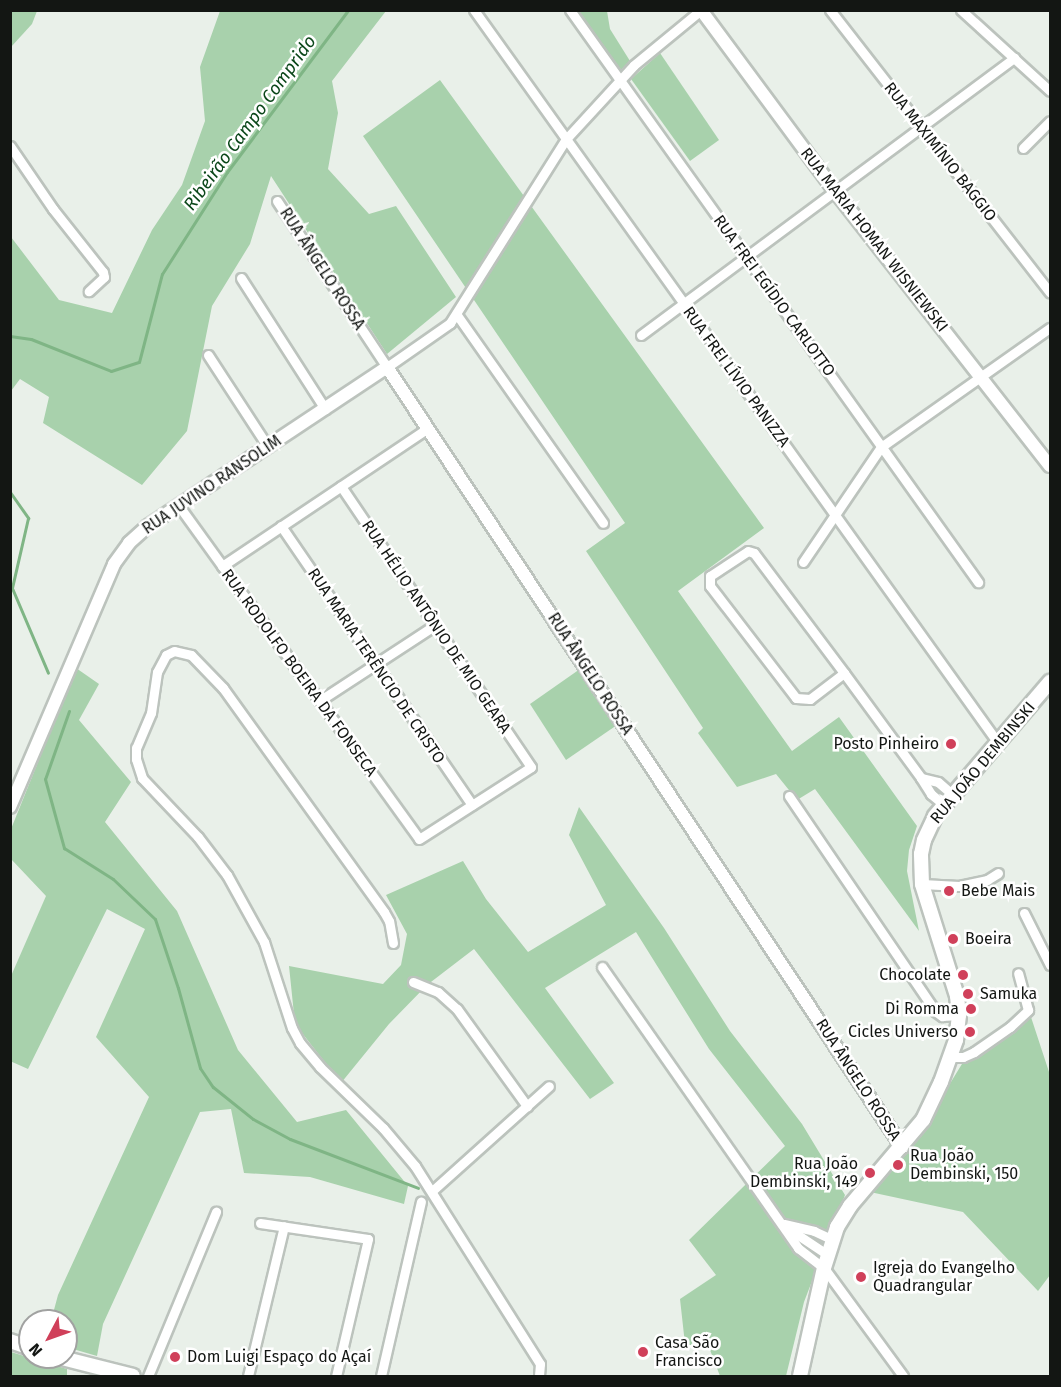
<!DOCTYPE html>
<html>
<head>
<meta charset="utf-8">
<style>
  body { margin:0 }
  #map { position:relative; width:1061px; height:1387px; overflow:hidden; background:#e9f0e9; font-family:"Fira Sans",sans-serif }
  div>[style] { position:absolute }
  .green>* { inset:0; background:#a8d1ac }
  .stream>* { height:3px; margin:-1.5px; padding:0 1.5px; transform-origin:1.5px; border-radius:1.5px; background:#7fb585 }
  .roads { filter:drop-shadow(2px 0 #bcc3bd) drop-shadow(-2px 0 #bcc3bd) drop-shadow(0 2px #bcc3bd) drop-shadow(0 -2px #bcc3bd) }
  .minor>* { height:9px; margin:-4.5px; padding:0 4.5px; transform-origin:4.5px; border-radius:4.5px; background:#fff }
  .tertiary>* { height:12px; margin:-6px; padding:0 6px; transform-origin:6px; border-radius:6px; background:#fff }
  .secondary>* { height:14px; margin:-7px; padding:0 7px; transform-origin:7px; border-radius:7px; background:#fff }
  .dots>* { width:16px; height:16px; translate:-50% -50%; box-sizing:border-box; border:3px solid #fff; border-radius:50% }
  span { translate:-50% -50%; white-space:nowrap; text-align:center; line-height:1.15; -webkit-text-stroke:5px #fff; paint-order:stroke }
  .street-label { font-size:16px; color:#131613 }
  .poi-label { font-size:16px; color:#131613 }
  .right { translate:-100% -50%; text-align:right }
  .left { translate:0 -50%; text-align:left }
  .water-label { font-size:18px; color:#0b471a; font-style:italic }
  .frame { position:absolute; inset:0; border:12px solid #131613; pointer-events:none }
  .north { position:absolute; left:18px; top:1309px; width:60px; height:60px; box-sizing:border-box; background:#fff; border:2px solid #a1a2a1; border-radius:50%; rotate:229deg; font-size:16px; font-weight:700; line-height:24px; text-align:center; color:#131613 }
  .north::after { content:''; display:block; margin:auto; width:21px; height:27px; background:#d0405a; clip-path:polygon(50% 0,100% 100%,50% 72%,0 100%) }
</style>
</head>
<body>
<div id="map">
  <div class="green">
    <div style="clip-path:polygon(11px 10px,37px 11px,32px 24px,11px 47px)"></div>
    <div style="clip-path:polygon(220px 11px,386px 11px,332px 81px,338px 113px,328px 169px,369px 214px,396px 206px,456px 297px,387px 354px,271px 176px,250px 244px,212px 306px,187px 431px,142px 485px,43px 423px,49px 397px,20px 379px,11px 391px,11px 237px,59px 300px,112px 313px,152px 230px,182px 185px,205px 121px,200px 67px)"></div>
    <div style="clip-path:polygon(576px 11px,607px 11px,610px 29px,630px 61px,620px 71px)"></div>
    <div style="clip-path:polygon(660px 53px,719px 140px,690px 161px,631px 79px)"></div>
    <div style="clip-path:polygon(440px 80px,764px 528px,678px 591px,792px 751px,839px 717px,917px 826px,909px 850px,907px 871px,919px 931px,815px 789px,797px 800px,776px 774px,737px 787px,698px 733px,703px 728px,586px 551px,625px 523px,363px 136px)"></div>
    <div style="clip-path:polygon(76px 668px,99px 684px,79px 720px,131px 782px,105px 822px,177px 911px,238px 1050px,297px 1122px,346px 1110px,408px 1186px,404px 1204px,310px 1177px,244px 1173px,231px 1109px,200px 1112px,103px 1324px,97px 1356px,66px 1347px,66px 1321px,51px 1321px,58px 1295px,149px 1097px,96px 1037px,145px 929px,107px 909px,28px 1069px,10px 1061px,11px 976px,46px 896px,11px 859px,11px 829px)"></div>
    <div style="clip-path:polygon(580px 669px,617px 725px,566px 760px,530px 704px)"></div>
    <div style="clip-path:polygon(579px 807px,664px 928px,730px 1031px,802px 1124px,845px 1195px,804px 1302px,786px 1376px,720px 1376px,710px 1350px,685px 1344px,680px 1299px,716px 1275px,689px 1240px,785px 1146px,709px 1049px,636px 932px,545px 988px,614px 1083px,590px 1099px,474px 949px,427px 985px,389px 1024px,341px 1083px,295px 1024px,289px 966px,383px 984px,401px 965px,407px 934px,386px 895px,463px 861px,486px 899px,528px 952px,606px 905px,569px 835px)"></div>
    <div style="clip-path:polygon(1030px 1014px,1050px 1075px,1050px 1275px,1038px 1291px,963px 1212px,870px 1192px,924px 1126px,965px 1059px)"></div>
    <div style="clip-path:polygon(11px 1352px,67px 1369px,67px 1376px,11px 1376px)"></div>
  </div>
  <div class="stream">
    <div style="left:10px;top:336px;width:21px;rotate:8deg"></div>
    <div style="left:31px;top:339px;width:86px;rotate:21.8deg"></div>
    <div style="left:111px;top:371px;width:29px;rotate:-18deg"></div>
    <div style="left:139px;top:362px;width:91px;rotate:-75.4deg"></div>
    <div style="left:162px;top:274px;width:121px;rotate:-57.5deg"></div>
    <div style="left:227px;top:172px;width:202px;rotate:-53.2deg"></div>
    <div style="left:10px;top:492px;width:32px;rotate:55deg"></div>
    <div style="left:28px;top:518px;width:72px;rotate:102.9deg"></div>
    <div style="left:12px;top:588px;width:92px;rotate:67deg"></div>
    <div style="left:69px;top:711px;width:72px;rotate:109.4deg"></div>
    <div style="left:45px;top:779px;width:72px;rotate:74.6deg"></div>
    <div style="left:64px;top:848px;width:58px;rotate:32.3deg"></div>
    <div style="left:113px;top:879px;width:58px;rotate:43.6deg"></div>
    <div style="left:155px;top:919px;width:73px;rotate:71.6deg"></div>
    <div style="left:178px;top:988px;width:83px;rotate:74.6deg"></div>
    <div style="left:200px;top:1068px;width:23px;rotate:56deg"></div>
    <div style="left:213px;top:1087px;width:51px;rotate:38.7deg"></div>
    <div style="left:253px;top:1119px;width:42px;rotate:28.4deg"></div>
    <div style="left:290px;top:1139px;width:137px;rotate:20.9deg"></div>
  </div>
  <div class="roads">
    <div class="minor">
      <div style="left:474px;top:10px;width:901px;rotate:54.44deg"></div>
      <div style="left:570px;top:10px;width:703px;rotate:54.5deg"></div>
      <div style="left:830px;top:10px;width:358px;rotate:52.1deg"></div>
      <div style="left:961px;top:10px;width:120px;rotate:42.3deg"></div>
      <div style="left:10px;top:146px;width:76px;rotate:55.7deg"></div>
      <div style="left:53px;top:209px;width:80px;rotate:51.6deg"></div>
      <div style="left:103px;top:272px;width:5px;rotate:79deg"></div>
      <div style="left:104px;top:277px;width:21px;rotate:137deg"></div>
      <div style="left:1023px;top:148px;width:38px;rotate:-45deg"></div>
      <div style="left:277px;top:201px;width:199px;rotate:56.5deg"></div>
      <div style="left:387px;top:367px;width:77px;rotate:-34.9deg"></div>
      <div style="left:450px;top:323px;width:218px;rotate:-57.8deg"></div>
      <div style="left:566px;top:139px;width:100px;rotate:-47.4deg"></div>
      <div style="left:634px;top:65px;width:87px;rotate:-39.4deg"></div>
      <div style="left:241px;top:278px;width:156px;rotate:57.3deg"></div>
      <div style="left:457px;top:315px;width:254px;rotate:54.9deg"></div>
      <div style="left:641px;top:335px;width:465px;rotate:-36.6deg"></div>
      <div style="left:208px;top:355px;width:110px;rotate:56.9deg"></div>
      <div style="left:179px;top:506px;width:410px;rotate:54.2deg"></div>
      <div style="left:419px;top:839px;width:133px;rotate:-32.7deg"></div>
      <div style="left:531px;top:767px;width:339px;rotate:-124.1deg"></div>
      <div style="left:281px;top:526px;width:338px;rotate:55.6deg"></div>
      <div style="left:803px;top:562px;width:139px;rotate:-55.9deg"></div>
      <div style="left:881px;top:447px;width:207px;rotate:-35.2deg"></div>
      <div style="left:222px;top:566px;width:247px;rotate:-33.8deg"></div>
      <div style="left:844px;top:673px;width:43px;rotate:142.6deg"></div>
      <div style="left:810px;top:699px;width:14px;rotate:-176deg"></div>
      <div style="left:796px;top:698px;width:141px;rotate:-127.5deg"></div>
      <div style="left:710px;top:586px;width:10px;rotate:-90deg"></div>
      <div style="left:710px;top:576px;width:45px;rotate:-33.3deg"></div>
      <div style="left:748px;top:551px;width:6px;rotate:18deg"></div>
      <div style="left:754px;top:553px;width:150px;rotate:53.1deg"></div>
      <div style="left:844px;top:673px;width:130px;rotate:53.7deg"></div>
      <div style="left:921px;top:778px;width:19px;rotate:58deg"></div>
      <div style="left:931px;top:794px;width:17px;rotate:40deg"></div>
      <div style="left:319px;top:701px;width:139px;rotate:-33.2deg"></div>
      <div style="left:921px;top:778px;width:17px;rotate:13deg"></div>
      <div style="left:938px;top:782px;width:20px;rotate:41deg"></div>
      <div style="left:789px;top:796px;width:260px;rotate:55.8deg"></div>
      <div style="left:935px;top:1011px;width:9px;rotate:36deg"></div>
      <div style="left:942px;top:1016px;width:17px;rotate:-3deg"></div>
      <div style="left:922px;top:884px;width:37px;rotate:3deg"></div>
      <div style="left:959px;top:886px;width:29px;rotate:-12deg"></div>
      <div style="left:987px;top:880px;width:13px;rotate:-32deg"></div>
      <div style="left:1024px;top:913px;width:58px;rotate:63.4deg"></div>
      <div style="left:393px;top:943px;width:22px;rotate:-100deg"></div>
      <div style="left:389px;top:921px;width:10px;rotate:-119deg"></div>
      <div style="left:384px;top:912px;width:276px;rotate:-125.7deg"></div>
      <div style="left:223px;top:688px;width:46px;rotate:-134.1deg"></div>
      <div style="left:191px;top:655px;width:17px;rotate:-167deg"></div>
      <div style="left:174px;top:651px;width:9px;rotate:153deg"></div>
      <div style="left:166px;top:655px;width:19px;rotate:118deg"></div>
      <div style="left:157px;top:672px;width:41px;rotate:98.3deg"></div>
      <div style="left:151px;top:713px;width:38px;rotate:113deg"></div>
      <div style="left:136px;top:748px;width:11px;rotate:90deg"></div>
      <div style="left:136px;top:759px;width:20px;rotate:72deg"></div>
      <div style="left:142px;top:778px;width:81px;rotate:46.5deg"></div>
      <div style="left:198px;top:837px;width:48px;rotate:52.7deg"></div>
      <div style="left:227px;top:875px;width:77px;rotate:61.1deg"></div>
      <div style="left:264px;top:942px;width:90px;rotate:72deg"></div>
      <div style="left:292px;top:1028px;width:17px;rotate:62deg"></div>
      <div style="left:300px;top:1043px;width:31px;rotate:50deg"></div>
      <div style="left:320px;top:1067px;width:88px;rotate:44.1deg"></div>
      <div style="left:383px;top:1128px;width:50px;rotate:49.9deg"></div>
      <div style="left:415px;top:1166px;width:234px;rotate:57.7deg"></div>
      <div style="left:540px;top:1364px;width:12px;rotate:95deg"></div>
      <div style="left:602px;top:967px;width:343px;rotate:55.1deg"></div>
      <div style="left:798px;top:1248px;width:33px;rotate:38deg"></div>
      <div style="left:824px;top:1268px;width:134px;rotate:53.8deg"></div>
      <div style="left:413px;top:982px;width:27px;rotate:22deg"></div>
      <div style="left:438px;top:992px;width:25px;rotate:42deg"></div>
      <div style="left:457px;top:1009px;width:120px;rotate:54.2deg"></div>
      <div style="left:950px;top:1057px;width:13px"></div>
      <div style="left:963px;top:1057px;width:12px;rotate:-24deg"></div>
      <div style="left:974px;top:1052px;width:44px;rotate:-34.8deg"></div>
      <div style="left:1010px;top:1027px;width:25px;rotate:-43deg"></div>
      <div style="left:1028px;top:1010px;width:38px;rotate:-105deg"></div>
      <div style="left:432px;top:1191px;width:157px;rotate:-41.9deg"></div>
      <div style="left:260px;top:1223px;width:109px;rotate:8.4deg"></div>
      <div style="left:368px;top:1239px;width:141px;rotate:103.1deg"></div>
      <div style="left:784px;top:1224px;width:31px;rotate:13deg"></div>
      <div style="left:814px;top:1231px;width:21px;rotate:25deg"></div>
      <div style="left:786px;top:1227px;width:50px;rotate:33.7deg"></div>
      <div style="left:148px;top:1376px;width:178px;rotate:-67.5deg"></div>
      <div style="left:248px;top:1376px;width:154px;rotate:-76.5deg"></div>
      <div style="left:381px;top:1376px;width:179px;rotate:-77.1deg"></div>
    </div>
    <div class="tertiary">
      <div style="left:701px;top:10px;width:225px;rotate:53.5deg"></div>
      <div style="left:835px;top:191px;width:349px;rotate:52deg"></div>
      <div style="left:10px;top:807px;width:264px;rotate:-66.8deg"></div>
      <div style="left:114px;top:564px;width:26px;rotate:-54deg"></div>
      <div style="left:129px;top:543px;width:25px;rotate:-42deg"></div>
      <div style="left:148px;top:526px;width:287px;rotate:-33.6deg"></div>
      <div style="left:387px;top:367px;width:935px;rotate:56.56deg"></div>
    </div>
    <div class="secondary">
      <div style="left:10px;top:1341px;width:21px;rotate:19deg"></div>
      <div style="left:58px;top:1357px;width:77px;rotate:14.2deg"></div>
      <div style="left:800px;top:1376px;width:111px;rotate:-77.5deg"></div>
      <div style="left:824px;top:1268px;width:43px;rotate:-72.4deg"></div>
      <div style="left:837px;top:1227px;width:25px;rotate:-58deg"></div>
      <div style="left:850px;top:1206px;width:113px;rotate:-49.7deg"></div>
      <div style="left:923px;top:1120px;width:42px;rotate:-64.7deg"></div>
      <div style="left:941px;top:1082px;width:45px;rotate:-70.3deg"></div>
      <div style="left:956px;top:1040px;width:25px;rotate:-83deg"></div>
      <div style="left:959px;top:1015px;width:19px;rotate:-96deg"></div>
      <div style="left:957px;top:996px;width:117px;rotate:-107.4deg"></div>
      <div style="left:922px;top:884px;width:30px;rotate:-92deg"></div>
      <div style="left:921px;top:854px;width:14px;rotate:-78deg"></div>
      <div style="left:924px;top:840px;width:26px;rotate:-65deg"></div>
      <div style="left:935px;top:816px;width:177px;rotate:-49.4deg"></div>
    </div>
  </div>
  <div class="dots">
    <div style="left:951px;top:744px;background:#d0405a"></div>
    <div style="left:949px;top:891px;background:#d0405a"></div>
    <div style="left:953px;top:939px;background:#d0405a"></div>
    <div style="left:963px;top:975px;background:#d0405a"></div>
    <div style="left:968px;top:994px;background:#d0405a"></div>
    <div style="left:971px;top:1009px;background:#d0405a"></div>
    <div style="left:970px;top:1032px;background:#d0405a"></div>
    <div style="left:898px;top:1165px;background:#d0405a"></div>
    <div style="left:870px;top:1173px;background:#d0405a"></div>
    <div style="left:861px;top:1277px;background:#d0405a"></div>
    <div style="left:643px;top:1352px;background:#d0405a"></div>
    <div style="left:175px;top:1357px;background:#d0405a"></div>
  </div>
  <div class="street-label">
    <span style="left:940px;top:152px;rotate:52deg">RUA MAXIMÍNIO BAGGIO</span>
    <span style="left:874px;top:240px;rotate:52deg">RUA MARIA HOMAN WISNIEWSKI</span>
    <span style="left:322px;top:269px;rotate:57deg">RUA ÂNGELO ROSSA</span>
    <span style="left:774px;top:296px;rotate:54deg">RUA FREI EGÍDIO CARLOTTO</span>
    <span style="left:736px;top:377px;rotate:54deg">RUA FREI LÍVIO PANIZZA</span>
    <span style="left:212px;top:485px;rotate:-34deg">RUA JUVINO RANSOLIM</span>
    <span style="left:436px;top:627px;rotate:56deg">RUA HÉLIO ANTÔNIO DE MIO GEARA</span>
    <span style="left:376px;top:666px;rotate:56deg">RUA MARIA TERÊNCIO DE CRISTO</span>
    <span style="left:299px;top:673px;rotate:54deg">RUA RODOLFO BOEIRA DA FONSECA</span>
    <span style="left:590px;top:674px;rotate:57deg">RUA ÂNGELO ROSSA</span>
    <span style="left:983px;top:763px;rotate:-50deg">RUA JOÃO DEMBINSKI</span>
    <span style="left:858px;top:1080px;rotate:57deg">RUA ÂNGELO ROSSA</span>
  </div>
  <div class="poi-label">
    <span class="right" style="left:939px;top:744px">Posto Pinheiro</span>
    <span class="left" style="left:961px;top:891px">Bebe Mais</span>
    <span class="left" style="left:965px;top:939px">Boeira</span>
    <span class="right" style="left:951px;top:975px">Chocolate</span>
    <span class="left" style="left:980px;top:994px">Samuka</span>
    <span class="right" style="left:959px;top:1009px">Di Romma</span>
    <span class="right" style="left:958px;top:1032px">Cicles Universo</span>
    <span class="left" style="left:910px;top:1165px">Rua João<br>Dembinski, 150</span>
    <span class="right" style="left:858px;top:1173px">Rua João<br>Dembinski, 149</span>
    <span class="left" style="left:873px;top:1277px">Igreja do Evangelho<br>Quadrangular</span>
    <span class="left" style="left:655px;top:1352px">Casa São<br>Francisco</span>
    <span class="left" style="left:187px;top:1357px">Dom Luigi Espaço do Açaí</span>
  </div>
  <div class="water-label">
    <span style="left:250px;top:123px;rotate:-54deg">Ribeirão Campo Comprido</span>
  </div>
  <div class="frame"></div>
  <div class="north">N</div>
</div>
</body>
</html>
